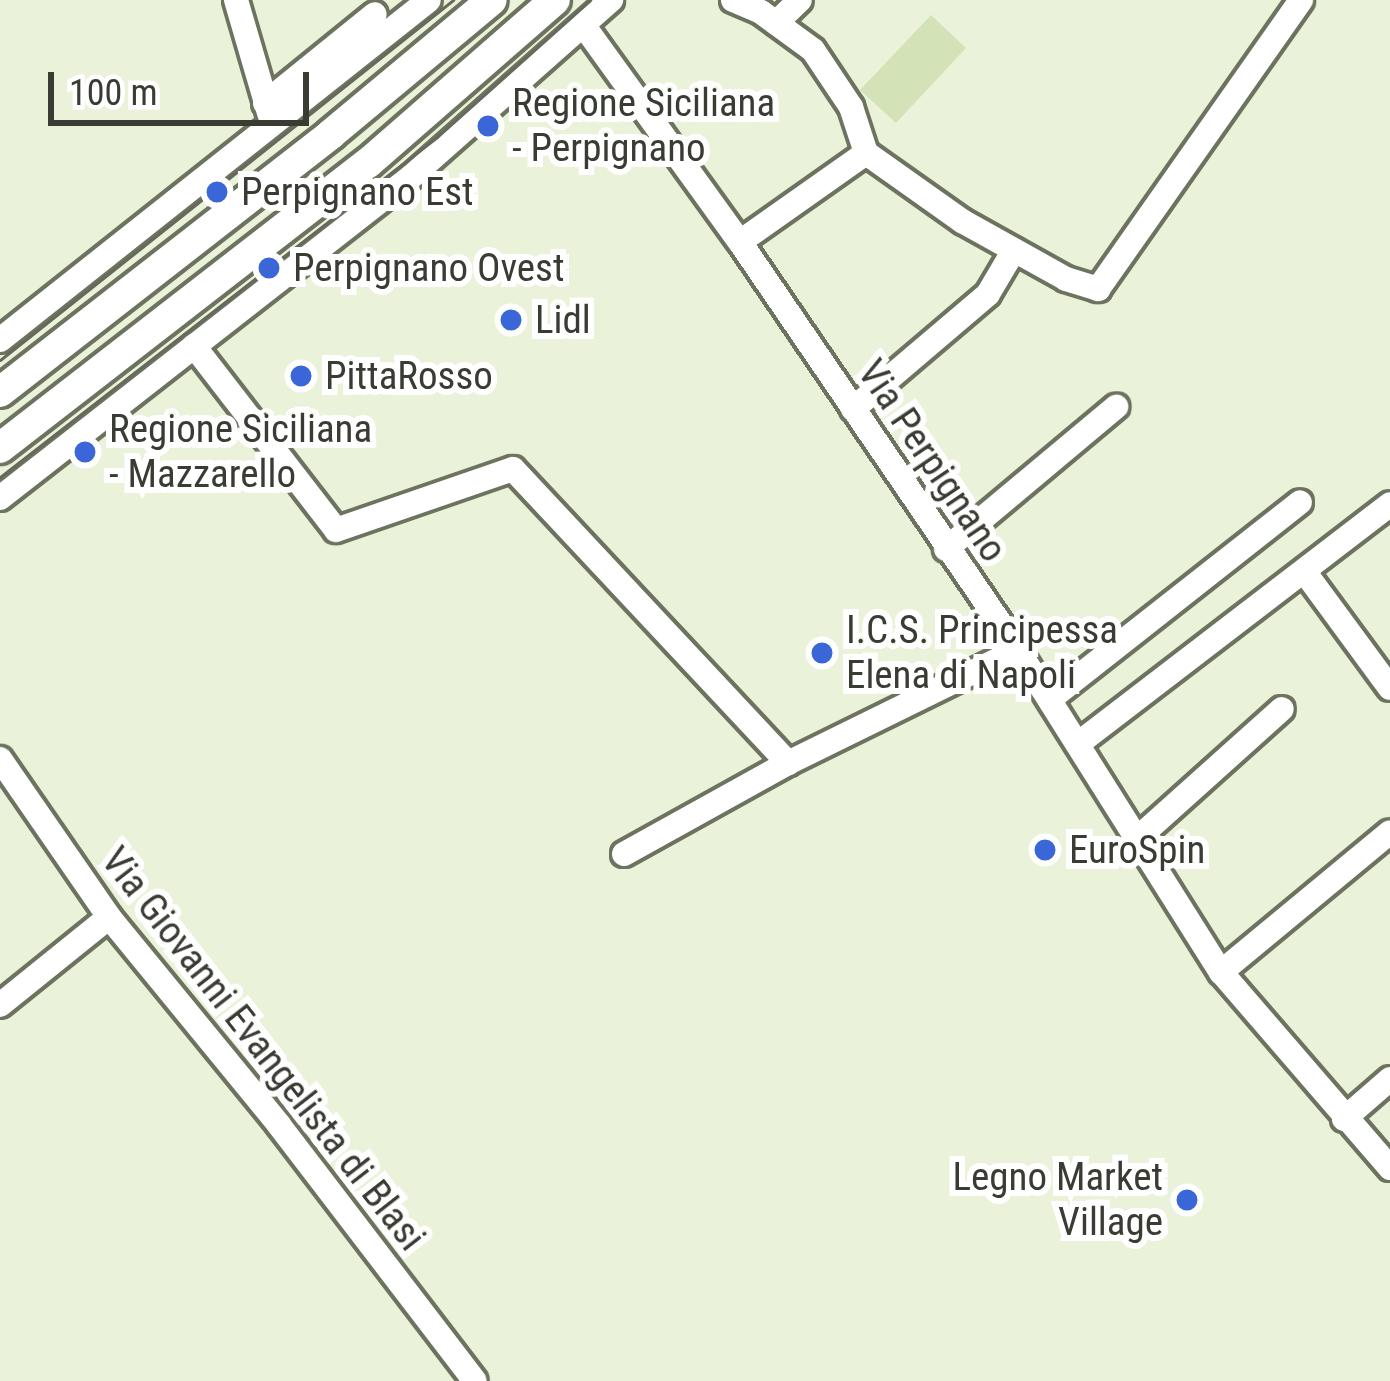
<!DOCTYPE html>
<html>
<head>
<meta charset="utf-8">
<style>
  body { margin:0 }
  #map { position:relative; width:1390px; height:1381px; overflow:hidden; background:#eaf2da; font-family:"Roboto Condensed",sans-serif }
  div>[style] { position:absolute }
  .green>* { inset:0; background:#d4e3b7 }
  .roads { filter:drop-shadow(3px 0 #6c735e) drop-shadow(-3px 0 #6c735e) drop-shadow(0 3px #6c735e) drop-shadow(0 -3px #6c735e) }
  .minor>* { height:24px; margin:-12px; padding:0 12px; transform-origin:12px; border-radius:12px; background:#fff }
  .major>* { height:30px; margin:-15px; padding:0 15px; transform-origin:15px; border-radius:15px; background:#fff }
  .tram>* { height:3px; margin:-1.5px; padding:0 1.5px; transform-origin:1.5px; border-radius:1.5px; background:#656a5c }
  .dots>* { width:33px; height:33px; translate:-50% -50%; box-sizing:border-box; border:6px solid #fff; border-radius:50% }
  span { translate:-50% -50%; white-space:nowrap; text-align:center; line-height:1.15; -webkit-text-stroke:12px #fff; paint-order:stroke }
  .poi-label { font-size:39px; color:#383c32 }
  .left { translate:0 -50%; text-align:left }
  .right { translate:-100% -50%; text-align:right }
  .street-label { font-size:39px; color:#383c32 }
  .scale { position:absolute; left:48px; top:72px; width:261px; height:54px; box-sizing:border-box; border:6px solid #383c32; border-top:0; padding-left:15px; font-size:36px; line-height:42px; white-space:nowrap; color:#383c32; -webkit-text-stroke:9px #fff; paint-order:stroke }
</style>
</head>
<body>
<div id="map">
  <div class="green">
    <div style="clip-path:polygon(931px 15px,966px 48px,896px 123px,860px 90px)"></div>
  </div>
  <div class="roads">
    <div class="minor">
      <div style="left:236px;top:0;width:118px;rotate:73.7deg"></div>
      <div style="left:733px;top:0;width:30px;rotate:23deg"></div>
      <div style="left:761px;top:12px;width:64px;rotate:36.2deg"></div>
      <div style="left:813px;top:50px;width:69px;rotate:56.3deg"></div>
      <div style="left:851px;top:107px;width:48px;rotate:71.9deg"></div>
      <div style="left:866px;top:153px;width:154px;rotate:144.8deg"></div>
      <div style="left:776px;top:23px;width:33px;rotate:-44deg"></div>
      <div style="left:584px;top:26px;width:266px;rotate:54.2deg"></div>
      <div style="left:740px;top:242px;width:494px;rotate:55.7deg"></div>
      <div style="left:1018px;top:650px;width:381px;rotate:57.8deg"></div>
      <div style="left:1221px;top:972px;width:259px;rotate:49.2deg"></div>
      <div style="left:265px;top:103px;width:141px;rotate:-39deg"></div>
      <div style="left:866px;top:153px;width:118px;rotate:35.3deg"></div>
      <div style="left:962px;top:221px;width:119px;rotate:29.1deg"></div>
      <div style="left:1066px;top:279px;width:34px;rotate:17deg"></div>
      <div style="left:1098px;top:289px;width:353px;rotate:-54.9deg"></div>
      <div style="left:0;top:340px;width:547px;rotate:-38.4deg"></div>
      <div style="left:194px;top:346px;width:232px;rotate:52.3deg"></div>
      <div style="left:336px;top:530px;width:187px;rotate:-19deg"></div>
      <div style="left:513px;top:469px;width:403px;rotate:46.9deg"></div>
      <div style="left:853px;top:409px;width:177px;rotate:-40.4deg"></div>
      <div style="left:988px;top:294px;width:51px;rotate:-59.4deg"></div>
      <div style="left:0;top:498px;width:523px;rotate:-38.01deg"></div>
      <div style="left:412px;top:176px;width:266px;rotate:-41.5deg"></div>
      <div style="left:946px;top:549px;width:222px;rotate:-39.9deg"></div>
      <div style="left:1304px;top:571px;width:145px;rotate:53.7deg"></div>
      <div style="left:1050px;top:699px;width:318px;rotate:-38.2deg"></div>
      <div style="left:1079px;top:743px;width:392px;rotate:-37.5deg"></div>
      <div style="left:0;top:759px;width:192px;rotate:55.4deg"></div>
      <div style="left:109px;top:917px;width:269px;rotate:50.7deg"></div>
      <div style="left:279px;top:1125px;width:322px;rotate:52.6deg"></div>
      <div style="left:1138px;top:838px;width:193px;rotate:-41.9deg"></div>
      <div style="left:624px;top:854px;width:188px;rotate:-29deg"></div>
      <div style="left:788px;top:763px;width:256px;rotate:-26.2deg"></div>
      <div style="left:1221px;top:972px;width:219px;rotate:-39.6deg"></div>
      <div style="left:0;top:1005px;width:140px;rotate:-38.9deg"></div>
      <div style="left:1344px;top:1119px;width:61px;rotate:-41deg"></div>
    </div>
    <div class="major">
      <div style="left:0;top:392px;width:420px;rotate:-37.9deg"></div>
      <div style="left:331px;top:134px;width:209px;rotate:-39.8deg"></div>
      <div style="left:0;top:448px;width:465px;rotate:-37.8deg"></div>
      <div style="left:368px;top:163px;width:248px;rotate:-41.1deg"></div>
    </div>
  </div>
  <div class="tram">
    <div style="left:0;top:360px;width:579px;rotate:-38.47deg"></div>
    <div style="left:0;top:477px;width:554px;rotate:-37.88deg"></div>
    <div style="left:437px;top:137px;width:205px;rotate:-41.8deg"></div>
  </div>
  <div class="dots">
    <div style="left:488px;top:126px;background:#3a66d7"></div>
    <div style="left:217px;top:192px;background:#3a66d7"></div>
    <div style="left:269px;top:268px;background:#3a66d7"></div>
    <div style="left:511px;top:320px;background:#3a66d7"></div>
    <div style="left:301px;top:376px;background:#3a66d7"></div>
    <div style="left:85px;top:452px;background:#3a66d7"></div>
    <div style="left:822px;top:653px;background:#3a66d7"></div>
    <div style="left:1045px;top:850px;background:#3a66d7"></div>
    <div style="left:1187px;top:1200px;background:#3a66d7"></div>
  </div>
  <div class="poi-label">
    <span class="left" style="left:512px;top:126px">Regione Siciliana<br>- Perpignano</span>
    <span class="left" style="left:241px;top:192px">Perpignano Est</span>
    <span class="left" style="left:293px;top:268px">Perpignano Ovest</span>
    <span class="left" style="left:535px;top:320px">Lidl</span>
    <span class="left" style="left:325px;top:376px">PittaRosso</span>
    <span class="left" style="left:109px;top:452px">Regione Siciliana<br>- Mazzarello</span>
    <span class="left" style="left:846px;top:653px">I.C.S. Principessa<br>Elena di Napoli</span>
    <span class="left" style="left:1069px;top:850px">EuroSpin</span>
    <span class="right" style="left:1163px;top:1200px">Legno Market<br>Village</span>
  </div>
  <div class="street-label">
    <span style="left:932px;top:461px;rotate:56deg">Via Perpignano</span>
    <span style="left:263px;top:1049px;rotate:52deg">Via Giovanni Evangelista di Blasi</span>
  </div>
  <div class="scale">100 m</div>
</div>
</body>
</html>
